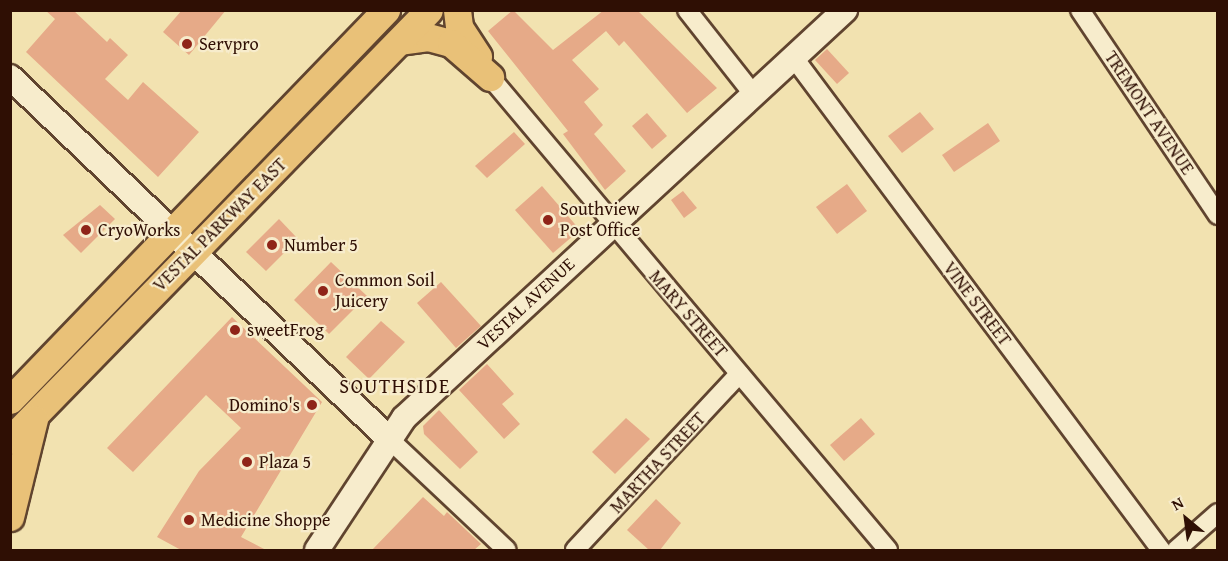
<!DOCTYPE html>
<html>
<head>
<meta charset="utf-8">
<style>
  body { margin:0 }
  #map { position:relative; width:1228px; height:561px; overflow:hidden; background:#f2e2b0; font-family:"Gentium Book Plus",serif }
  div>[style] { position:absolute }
  .building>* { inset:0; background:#e6aa88 }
  .roads { filter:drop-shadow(2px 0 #60442f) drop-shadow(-2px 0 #60442f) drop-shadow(0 2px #60442f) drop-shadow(0 -2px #60442f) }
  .street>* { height:18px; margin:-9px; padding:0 9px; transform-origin:9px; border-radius:9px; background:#f7eccc }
  .secondary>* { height:24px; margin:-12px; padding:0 12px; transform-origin:12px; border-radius:12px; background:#f7eccc }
  .primary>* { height:27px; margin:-13.5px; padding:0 13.5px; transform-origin:13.5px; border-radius:13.5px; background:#e9c178 }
  .dots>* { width:16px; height:16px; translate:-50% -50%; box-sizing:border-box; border:3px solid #f7eccc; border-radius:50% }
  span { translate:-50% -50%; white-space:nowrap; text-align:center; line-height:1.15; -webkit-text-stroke:4.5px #f7eccc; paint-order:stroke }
  .poi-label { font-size:18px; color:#2f0f04 }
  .left { translate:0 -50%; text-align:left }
  .right { translate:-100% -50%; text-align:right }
  .street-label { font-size:18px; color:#2f0f04 }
  .neighbourhood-label { font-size:20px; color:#2f0f04; letter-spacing:1.5px }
  .frame { position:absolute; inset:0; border:12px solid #2f0f04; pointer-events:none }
  .north { position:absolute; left:1156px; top:489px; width:60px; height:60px; -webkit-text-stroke:4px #f7eccc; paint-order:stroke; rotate:331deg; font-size:16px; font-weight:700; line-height:24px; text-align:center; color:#2f0f04 }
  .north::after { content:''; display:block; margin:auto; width:21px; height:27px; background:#2f0f04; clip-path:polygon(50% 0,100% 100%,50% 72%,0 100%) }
</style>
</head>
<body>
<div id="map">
  <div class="building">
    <div style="clip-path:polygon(45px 10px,73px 10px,107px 42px,110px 38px,128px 55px,105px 79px,128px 100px,143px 82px,199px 132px,158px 177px,26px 52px,55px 19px)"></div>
    <div style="clip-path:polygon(182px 10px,226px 10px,189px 55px,163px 32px)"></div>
    <div style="clip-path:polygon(513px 10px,553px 50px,604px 10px,637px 10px,717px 88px,687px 113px,624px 41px,619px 46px,606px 31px,572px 60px,599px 89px,584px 102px,603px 125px,594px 134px,626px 171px,605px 190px,563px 134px,568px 131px,488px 31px)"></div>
    <div style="clip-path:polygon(827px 49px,849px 73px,837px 84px,815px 60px)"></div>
    <div style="clip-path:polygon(920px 112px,934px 129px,902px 153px,888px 136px)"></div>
    <div style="clip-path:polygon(647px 113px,667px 136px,652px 149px,632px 126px)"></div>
    <div style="clip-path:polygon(988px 123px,1000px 141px,954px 172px,942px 155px)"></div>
    <div style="clip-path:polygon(514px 132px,525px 144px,487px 178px,475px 166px)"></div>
    <div style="clip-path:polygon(847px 184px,867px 211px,837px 234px,816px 207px)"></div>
    <div style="clip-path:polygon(542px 186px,580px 230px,553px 253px,515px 210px)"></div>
    <div style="clip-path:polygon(683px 191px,697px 208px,684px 218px,671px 200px)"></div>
    <div style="clip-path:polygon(100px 205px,115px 219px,81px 253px,63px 235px)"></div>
    <div style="clip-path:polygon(279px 219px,298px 239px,266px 271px,246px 252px)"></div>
    <div style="clip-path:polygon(331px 262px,367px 296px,329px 334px,294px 300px)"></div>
    <div style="clip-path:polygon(441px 282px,481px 326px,456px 348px,417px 303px)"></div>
    <div style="clip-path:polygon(232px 317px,322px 402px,241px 537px,266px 550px,181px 550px,157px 537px,199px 471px,241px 428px,206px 395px,133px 472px,107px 448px)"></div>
    <div style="clip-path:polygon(381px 321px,405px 342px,369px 379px,346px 357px)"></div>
    <div style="clip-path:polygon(487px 364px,514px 394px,502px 404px,520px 424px,504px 439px,459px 390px)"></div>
    <div style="clip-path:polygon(439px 410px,478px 452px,460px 469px,424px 434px,423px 426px)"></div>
    <div style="clip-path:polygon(626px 418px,650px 439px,615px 474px,592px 452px)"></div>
    <div style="clip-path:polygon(861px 418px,875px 434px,844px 461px,830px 445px)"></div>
    <div style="clip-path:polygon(423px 497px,444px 516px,447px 512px,481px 544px,474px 550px,372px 550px)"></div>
    <div style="clip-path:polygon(656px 499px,681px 523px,660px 550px,649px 550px,627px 530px)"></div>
  </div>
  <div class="roads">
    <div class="street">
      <div style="left:687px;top:10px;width:107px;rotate:51.8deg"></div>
      <div style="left:1080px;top:10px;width:247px;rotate:56.1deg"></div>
      <div style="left:794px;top:58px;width:614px;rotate:53.28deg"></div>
      <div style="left:490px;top:77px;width:618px;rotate:49.92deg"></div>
      <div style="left:388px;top:438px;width:163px;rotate:43.3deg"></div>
      <div style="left:575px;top:550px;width:241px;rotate:-47deg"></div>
      <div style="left:1176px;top:550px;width:56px;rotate:-41.4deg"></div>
    </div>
    <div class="secondary">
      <div style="left:10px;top:77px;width:523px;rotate:43.68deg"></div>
      <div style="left:317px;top:550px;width:158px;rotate:-56.6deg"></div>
      <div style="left:404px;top:418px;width:601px;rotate:-42.77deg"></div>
    </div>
    <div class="primary">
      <div style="left:457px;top:10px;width:17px;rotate:83deg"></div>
      <div style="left:459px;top:27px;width:35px;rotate:57deg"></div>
      <div style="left:400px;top:41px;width:28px;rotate:-8deg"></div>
      <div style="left:428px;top:37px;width:24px;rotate:15deg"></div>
      <div style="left:451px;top:43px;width:52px;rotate:41.1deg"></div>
      <div style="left:10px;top:400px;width:542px;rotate:-46.05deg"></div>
      <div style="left:10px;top:440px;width:600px;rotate:-45.74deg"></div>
      <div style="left:10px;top:517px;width:101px;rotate:-76.2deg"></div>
    </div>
  </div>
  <div class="dots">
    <div style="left:187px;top:44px;background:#8f2418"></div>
    <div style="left:548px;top:220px;background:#8f2418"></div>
    <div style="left:86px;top:230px;background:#8f2418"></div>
    <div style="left:272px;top:245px;background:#8f2418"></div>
    <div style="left:323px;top:291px;background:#8f2418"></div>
    <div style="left:235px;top:330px;background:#8f2418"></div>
    <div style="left:312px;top:405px;background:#8f2418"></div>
    <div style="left:247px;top:462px;background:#8f2418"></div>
    <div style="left:189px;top:520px;background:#8f2418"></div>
  </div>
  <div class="poi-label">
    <span class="left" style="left:199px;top:44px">Servpro</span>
    <span class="left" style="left:560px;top:220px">Southview<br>Post Office</span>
    <span class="left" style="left:98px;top:230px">CryoWorks</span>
    <span class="left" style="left:284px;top:245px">Number 5</span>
    <span class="left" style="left:335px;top:291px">Common Soil<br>Juicery</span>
    <span class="left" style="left:247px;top:330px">sweetFrog</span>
    <span class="right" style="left:300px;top:405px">Domino's</span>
    <span class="left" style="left:259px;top:462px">Plaza 5</span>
    <span class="left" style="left:201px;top:520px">Medicine Shoppe</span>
  </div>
  <div class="street-label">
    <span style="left:1149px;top:113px;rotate:56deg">TREMONT AVENUE</span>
    <span style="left:220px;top:225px;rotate:-45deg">VESTAL PARKWAY EAST</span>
    <span style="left:526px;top:304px;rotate:-43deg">VESTAL AVENUE</span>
    <span style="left:977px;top:304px;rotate:53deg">VINE STREET</span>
    <span style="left:688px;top:314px;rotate:49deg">MARY STREET</span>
    <span style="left:658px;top:463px;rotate:-47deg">MARTHA STREET</span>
  </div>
  <div class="neighbourhood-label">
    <span style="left:395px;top:385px">SOUTHSIDE</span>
  </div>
  <div class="frame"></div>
  <div class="north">N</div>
</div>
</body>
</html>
